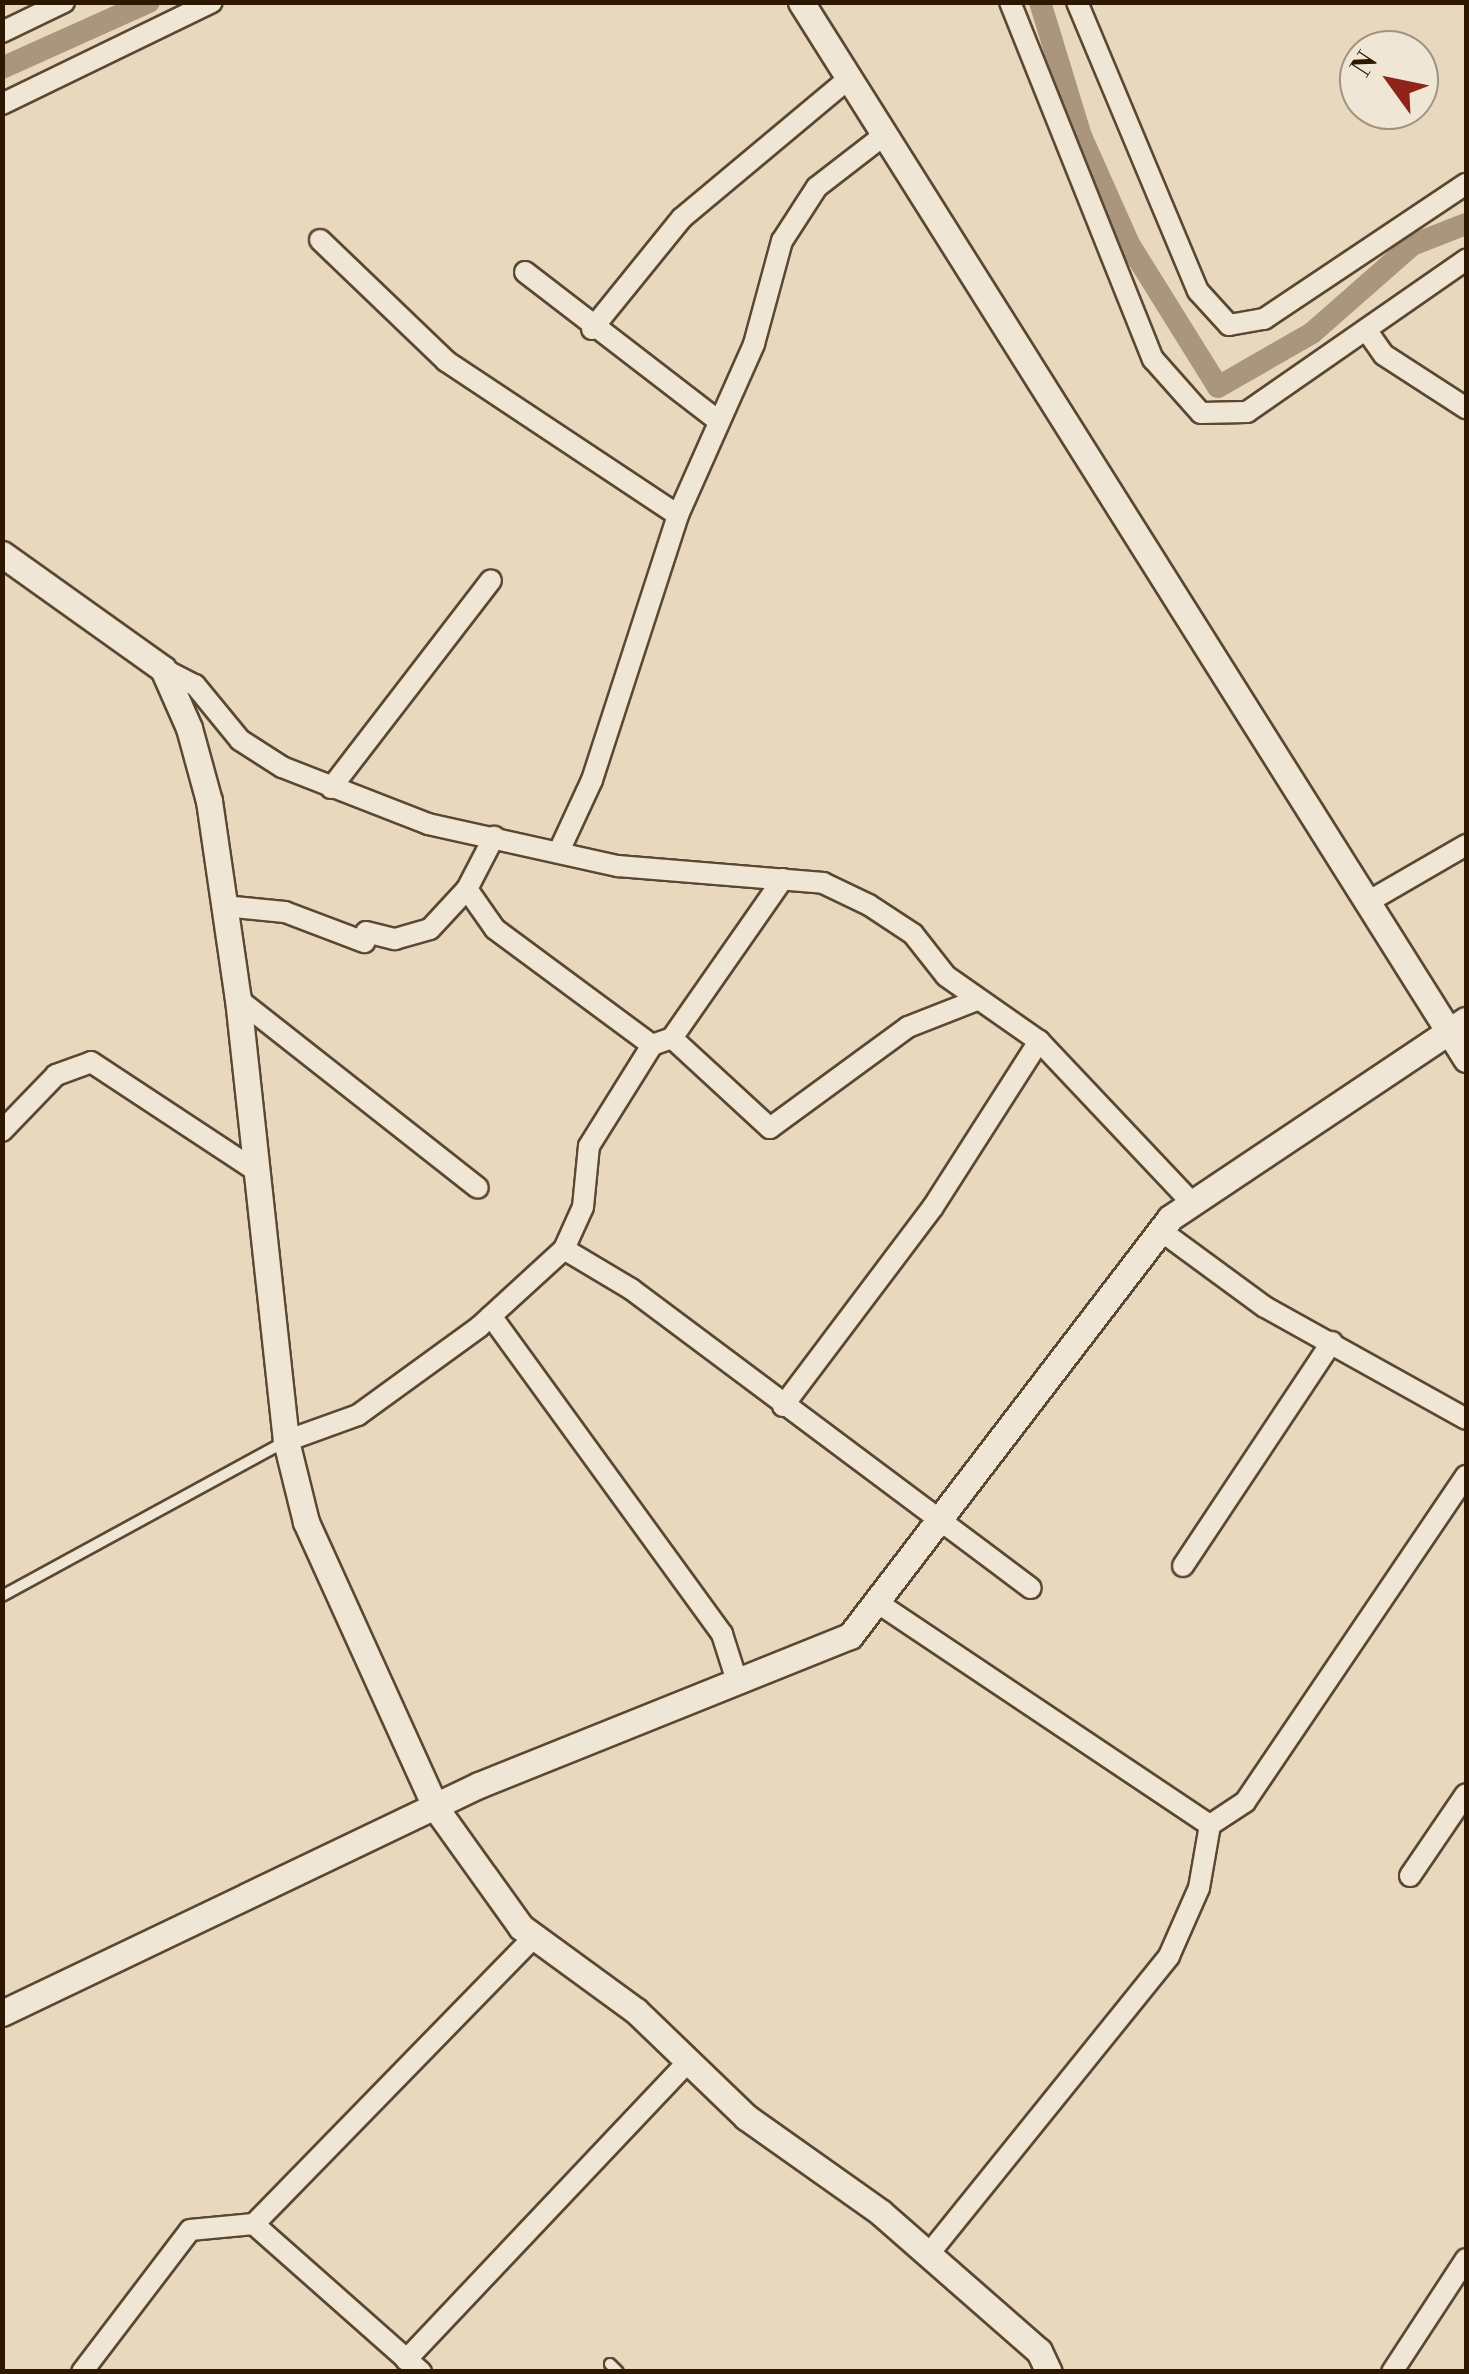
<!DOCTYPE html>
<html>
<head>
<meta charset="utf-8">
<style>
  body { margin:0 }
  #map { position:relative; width:1469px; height:2374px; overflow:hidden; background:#e8d8be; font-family:"Libre Bodoni",serif }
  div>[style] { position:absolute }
  .canal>* { height:22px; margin:-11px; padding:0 11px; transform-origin:11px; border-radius:11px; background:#a9967d }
  .roads { filter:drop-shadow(2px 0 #5c4730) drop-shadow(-2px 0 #5c4730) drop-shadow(0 2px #5c4730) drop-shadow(0 -2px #5c4730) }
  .service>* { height:10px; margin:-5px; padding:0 5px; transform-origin:5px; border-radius:5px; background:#f0e6d5 }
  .minor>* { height:20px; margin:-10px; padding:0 10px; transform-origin:10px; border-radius:10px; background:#f0e6d5 }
  .tertiary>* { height:25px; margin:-12.5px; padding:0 12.5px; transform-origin:12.5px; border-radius:12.5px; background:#f0e6d5 }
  span { translate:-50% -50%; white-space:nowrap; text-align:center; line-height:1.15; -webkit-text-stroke:10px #f0e6d5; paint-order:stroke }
  .frame { position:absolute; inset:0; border:5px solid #2e1700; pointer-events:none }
  .north { position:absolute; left:1339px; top:30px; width:100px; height:100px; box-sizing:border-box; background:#f0e6d5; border:2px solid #a29380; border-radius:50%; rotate:303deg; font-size:28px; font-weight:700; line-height:40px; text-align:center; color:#2e1700 }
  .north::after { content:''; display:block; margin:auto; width:35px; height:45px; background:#8f2418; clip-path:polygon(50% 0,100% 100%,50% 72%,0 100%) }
</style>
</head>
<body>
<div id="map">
  <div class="canal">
    <div style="left:1040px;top:2px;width:140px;rotate:73deg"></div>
    <div style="left:1081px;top:136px;width:118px;rotate:66deg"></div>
    <div style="left:1129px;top:244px;width:168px;rotate:58.1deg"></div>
    <div style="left:1218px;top:387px;width:108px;rotate:-29.9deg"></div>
    <div style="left:1312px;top:333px;width:133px;rotate:-41.3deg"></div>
    <div style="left:1412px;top:245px;width:58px;rotate:-21.3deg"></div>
    <div style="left:2px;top:68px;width:161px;rotate:-24.2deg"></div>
  </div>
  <div class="roads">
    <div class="service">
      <div style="left:2px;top:1596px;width:322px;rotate:-28.6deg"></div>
      <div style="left:610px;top:2364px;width:11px;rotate:45deg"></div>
    </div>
    <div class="minor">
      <div style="left:1010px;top:2px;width:385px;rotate:68.2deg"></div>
      <div style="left:1153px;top:359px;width:72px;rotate:48.4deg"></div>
      <div style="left:1201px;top:413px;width:46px;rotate:-1.2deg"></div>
      <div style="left:1247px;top:412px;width:267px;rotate:-34.8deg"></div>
      <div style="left:1077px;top:2px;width:313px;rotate:67.3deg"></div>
      <div style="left:1198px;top:291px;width:46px;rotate:47.6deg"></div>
      <div style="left:1229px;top:325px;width:36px;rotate:-10deg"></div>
      <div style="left:1264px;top:319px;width:243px;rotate:-33.8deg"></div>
      <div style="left:2px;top:32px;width:69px;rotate:-25.8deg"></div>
      <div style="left:2px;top:104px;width:233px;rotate:-25.9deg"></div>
      <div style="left:320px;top:240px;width:175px;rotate:43.8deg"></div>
      <div style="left:446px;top:361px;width:278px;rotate:33.6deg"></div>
      <div style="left:525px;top:272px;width:242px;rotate:37.6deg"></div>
      <div style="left:592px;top:329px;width:143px;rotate:-51deg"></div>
      <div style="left:682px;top:218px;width:217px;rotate:-39.9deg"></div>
      <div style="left:1367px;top:331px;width:29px;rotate:55deg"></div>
      <div style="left:1384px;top:355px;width:98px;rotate:32.9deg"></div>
      <div style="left:163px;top:669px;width:36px;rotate:27deg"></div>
      <div style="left:195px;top:685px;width:71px;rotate:50.7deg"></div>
      <div style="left:240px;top:740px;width:50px;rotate:32.7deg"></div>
      <div style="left:282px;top:767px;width:157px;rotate:21.3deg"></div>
      <div style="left:428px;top:824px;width:195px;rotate:12.5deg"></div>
      <div style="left:618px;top:866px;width:206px;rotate:4.7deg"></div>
      <div style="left:823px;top:883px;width:51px;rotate:25.6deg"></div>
      <div style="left:869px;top:905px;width:53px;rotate:33.4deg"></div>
      <div style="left:913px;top:934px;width:53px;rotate:51.8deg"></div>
      <div style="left:946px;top:976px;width:113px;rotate:35deg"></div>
      <div style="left:1039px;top:1041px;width:223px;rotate:46.6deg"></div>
      <div style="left:331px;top:788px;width:262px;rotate:-52.4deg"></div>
      <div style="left:560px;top:849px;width:76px;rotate:-65.1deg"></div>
      <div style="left:592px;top:780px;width:279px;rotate:-72deg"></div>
      <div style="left:678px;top:515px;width:187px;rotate:-66deg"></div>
      <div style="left:754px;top:344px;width:107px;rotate:-74.8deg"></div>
      <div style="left:782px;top:241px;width:64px;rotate:-57.1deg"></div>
      <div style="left:817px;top:187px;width:83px;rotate:-37.7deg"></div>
      <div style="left:467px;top:889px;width:49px;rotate:55deg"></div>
      <div style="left:495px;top:929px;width:195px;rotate:36.5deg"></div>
      <div style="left:1366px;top:903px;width:116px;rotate:-30.1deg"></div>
      <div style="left:224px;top:906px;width:61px;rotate:5.6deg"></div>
      <div style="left:285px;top:912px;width:85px;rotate:20.8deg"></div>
      <div style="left:366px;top:932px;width:30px;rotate:14deg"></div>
      <div style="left:395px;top:939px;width:36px;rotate:-16deg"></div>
      <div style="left:430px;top:929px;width:54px;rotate:-47.2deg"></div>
      <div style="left:467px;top:889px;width:59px;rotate:-62.6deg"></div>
      <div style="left:238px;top:999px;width:305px;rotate:38.2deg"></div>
      <div style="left:672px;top:1038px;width:194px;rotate:-55.1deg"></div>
      <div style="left:2px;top:1131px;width:78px;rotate:-46deg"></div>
      <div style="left:56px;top:1075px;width:37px;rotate:-20deg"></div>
      <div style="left:91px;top:1062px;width:193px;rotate:33.4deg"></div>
      <div style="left:1160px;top:1230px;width:130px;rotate:36.3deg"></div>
      <div style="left:1265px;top:1307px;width:230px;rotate:29.1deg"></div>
      <div style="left:564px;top:1249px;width:78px;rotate:30.8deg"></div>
      <div style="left:631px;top:1289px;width:499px;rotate:36.8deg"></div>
      <div style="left:491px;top:1316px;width:393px;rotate:54deg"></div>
      <div style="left:722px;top:1634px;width:52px;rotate:72.3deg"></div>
      <div style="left:783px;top:1406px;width:249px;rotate:-53deg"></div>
      <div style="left:933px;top:1207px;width:197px;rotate:-57.4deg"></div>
      <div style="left:286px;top:1441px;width:77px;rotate:-19.9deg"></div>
      <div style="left:358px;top:1415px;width:150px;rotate:-36deg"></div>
      <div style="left:479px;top:1327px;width:115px;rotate:-42.5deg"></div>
      <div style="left:564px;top:1249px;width:46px;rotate:-65.7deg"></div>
      <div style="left:583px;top:1207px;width:61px;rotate:-84.4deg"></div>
      <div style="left:589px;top:1146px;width:119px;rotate:-58deg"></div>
      <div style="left:652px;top:1045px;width:21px;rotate:-19deg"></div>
      <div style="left:672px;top:1038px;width:133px;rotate:42.6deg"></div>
      <div style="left:770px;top:1128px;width:171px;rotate:-36.2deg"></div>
      <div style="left:908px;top:1027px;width:74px;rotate:-21.4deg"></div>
      <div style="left:1183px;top:1566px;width:269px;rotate:-56.4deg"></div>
      <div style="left:878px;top:1603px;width:399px;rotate:33.8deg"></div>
      <div style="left:1210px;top:1825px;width:42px;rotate:-33.3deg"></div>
      <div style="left:1245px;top:1802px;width:394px;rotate:-55.9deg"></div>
      <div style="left:1410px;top:1876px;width:99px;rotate:-55.7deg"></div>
      <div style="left:928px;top:2255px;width:384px;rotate:-51.1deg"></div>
      <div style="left:1169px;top:1956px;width:74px;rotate:-66.2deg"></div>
      <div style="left:1199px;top:1888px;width:64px;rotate:-80.1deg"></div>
      <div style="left:406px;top:2360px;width:412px;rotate:-46.6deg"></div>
      <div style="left:82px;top:2372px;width:178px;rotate:-52.7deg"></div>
      <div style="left:190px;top:2230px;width:64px;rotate:-5.4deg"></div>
      <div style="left:421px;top:2372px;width:223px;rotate:-138.5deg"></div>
      <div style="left:254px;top:2224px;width:401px;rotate:-45.7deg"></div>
      <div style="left:1392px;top:2372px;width:135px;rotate:-56.8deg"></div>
    </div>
    <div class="tertiary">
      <div style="left:801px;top:2px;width:1249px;rotate:57.82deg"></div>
      <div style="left:2px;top:554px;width:198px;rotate:35.5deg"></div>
      <div style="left:163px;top:669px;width:64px;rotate:66.2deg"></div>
      <div style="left:189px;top:728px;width:76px;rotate:74.7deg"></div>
      <div style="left:209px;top:801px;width:200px;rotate:81.7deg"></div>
      <div style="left:238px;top:999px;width:445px;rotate:83.8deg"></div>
      <div style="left:286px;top:1441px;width:83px;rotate:76.1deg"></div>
      <div style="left:306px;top:1522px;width:313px;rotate:65.6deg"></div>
      <div style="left:435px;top:1807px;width:148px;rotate:54.4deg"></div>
      <div style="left:521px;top:1927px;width:142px;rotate:36.1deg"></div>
      <div style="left:636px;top:2011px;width:153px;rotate:43.9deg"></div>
      <div style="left:746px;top:2117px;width:164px;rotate:35.3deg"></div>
      <div style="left:880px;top:2212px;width:211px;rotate:41.2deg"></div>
      <div style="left:1039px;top:2351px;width:23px;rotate:65deg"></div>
      <div style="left:2px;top:2013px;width:529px;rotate:-25.55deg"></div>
      <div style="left:479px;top:1785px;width:400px;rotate:-21.9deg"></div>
      <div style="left:850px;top:1636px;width:526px;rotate:-52.56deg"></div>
      <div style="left:1170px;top:1218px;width:356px;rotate:-33.8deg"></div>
    </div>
  </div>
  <div class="frame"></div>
  <div class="north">N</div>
</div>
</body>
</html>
